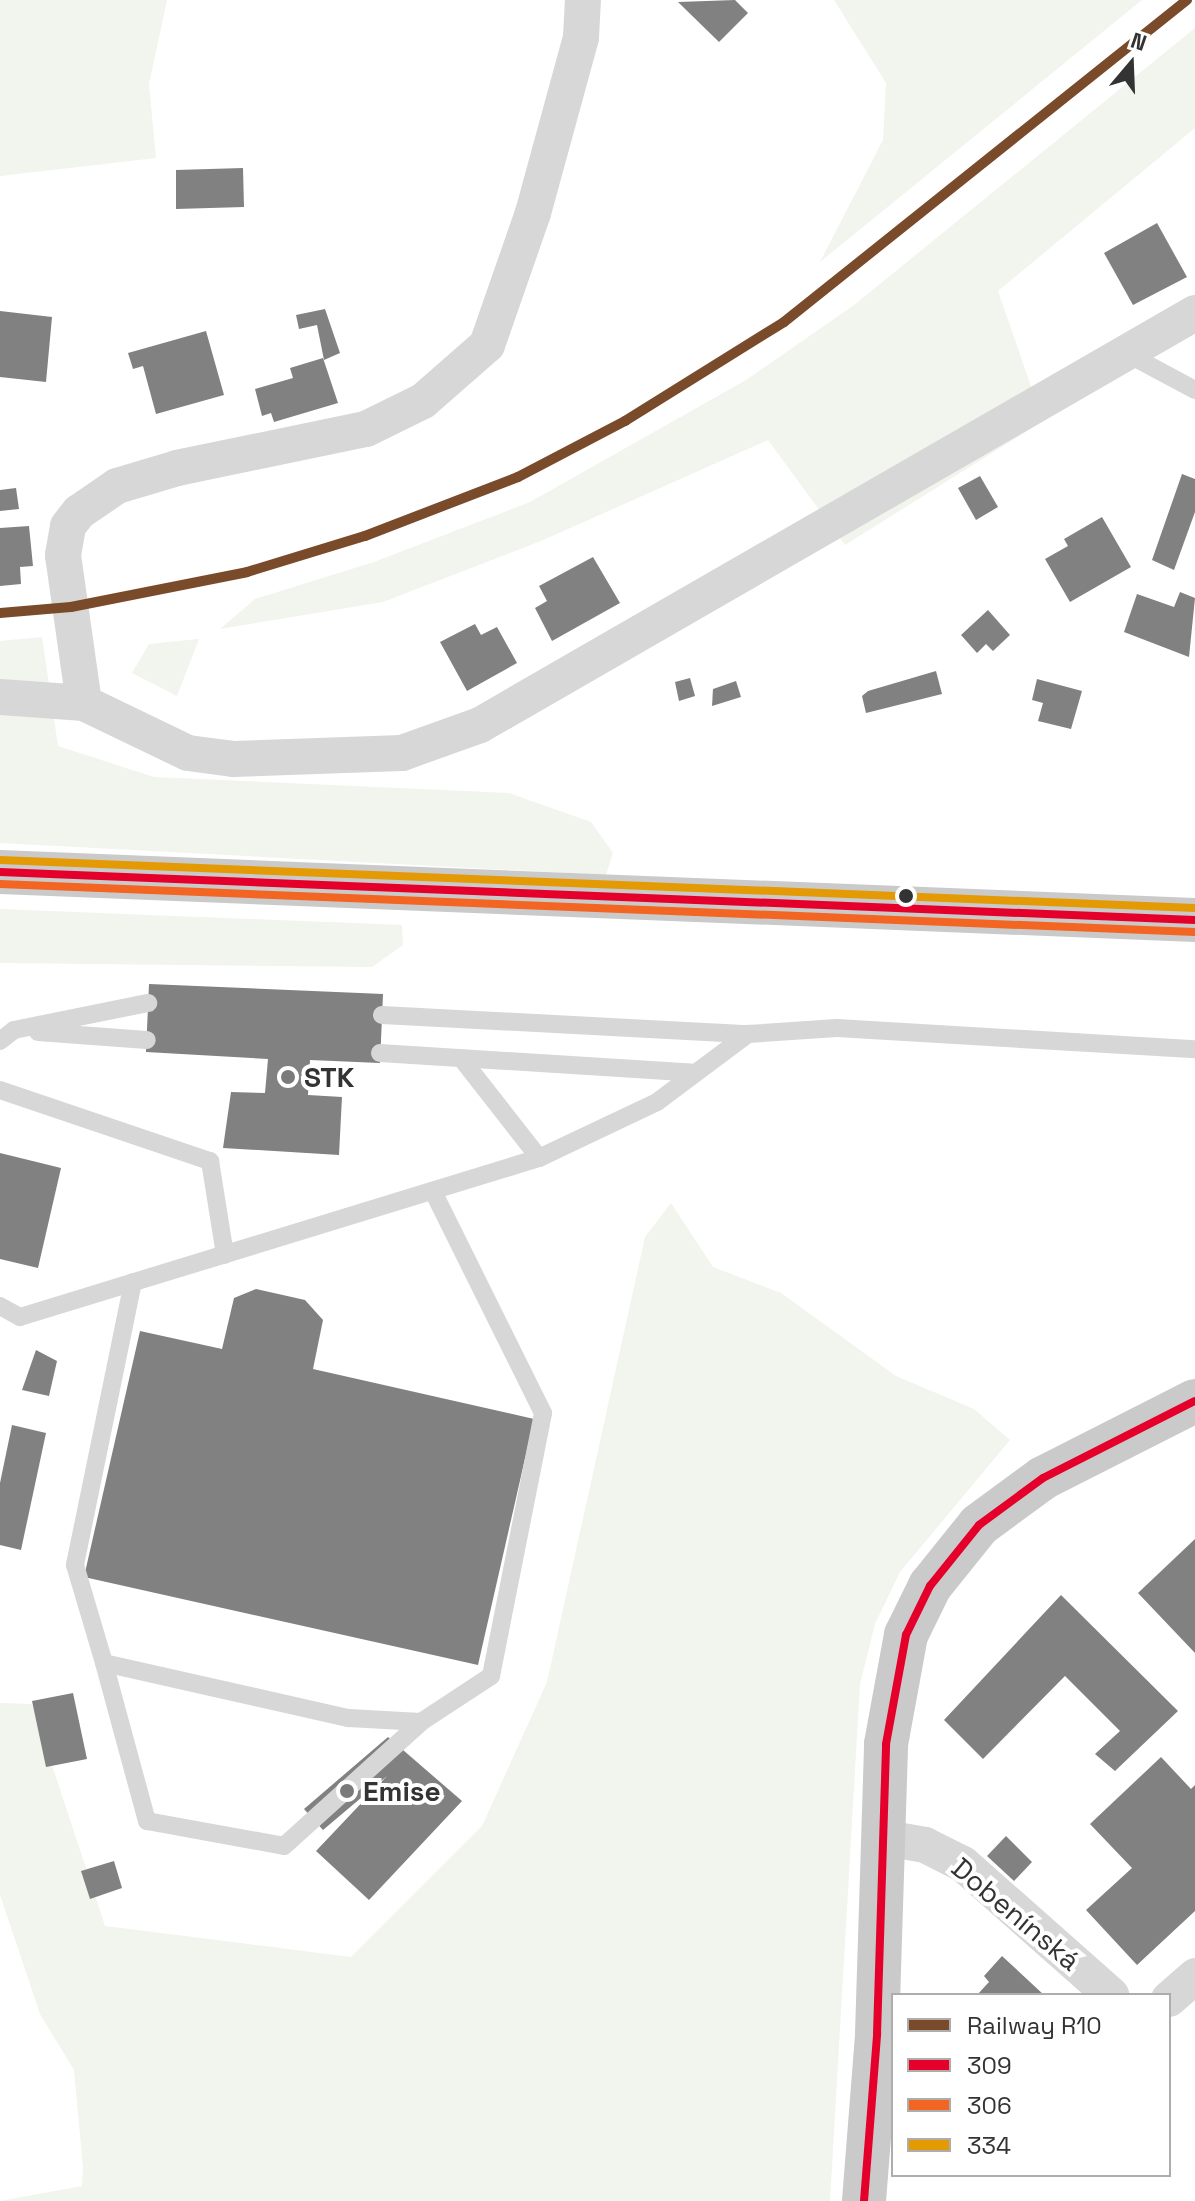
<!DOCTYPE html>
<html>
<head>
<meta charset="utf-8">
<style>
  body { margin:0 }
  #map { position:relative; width:1195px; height:2201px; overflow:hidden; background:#fff; font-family:"Space Grotesk",sans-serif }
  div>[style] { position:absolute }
  .green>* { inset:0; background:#f1f5ed }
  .building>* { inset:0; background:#818181 }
  .service>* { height:18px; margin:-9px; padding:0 9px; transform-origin:9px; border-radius:9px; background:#d7d7d7 }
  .minor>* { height:36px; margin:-18px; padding:0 18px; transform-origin:18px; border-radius:18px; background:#d7d7d7 }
  .primary>* { height:44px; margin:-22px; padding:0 22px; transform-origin:22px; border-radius:22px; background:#cacaca }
  .bus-1>* { height:8px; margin:-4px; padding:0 4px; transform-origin:4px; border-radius:4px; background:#e4002b }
  .bus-2>* { height:8px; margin:-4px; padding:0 4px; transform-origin:4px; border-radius:4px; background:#f26522 }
  .bus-3>* { height:8px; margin:-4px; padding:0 4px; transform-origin:4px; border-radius:4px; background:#e39a05 }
  .rail-1>* { height:10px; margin:-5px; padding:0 5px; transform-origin:5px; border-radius:5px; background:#7a4b2a }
  .dots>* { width:22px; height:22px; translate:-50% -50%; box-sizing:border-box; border:4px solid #fff; border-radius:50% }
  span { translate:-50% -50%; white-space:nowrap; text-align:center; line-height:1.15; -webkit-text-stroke:8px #fff; paint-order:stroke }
  .poi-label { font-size:28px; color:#333; font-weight:700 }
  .left { translate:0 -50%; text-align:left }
  .street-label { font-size:28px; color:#333 }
  .legend { position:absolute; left:891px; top:1993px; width:280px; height:184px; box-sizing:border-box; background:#fff; border:2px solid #adadad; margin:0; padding:10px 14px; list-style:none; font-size:24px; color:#333 }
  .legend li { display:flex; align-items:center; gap:16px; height:40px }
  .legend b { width:40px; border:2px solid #adadad }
  .north { position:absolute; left:1091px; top:24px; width:80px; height:80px; -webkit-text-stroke:6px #fff; paint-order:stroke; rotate:19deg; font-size:22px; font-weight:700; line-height:32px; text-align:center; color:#333 }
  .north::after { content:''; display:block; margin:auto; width:28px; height:36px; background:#333; clip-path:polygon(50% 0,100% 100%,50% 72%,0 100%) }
</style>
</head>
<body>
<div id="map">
  <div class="green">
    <div style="clip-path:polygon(0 0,167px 0,149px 84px,156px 158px,0 176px)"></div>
    <div style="clip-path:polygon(834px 0,1142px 0,820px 262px,883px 140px,886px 83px)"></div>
    <div style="clip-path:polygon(1195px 28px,1195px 128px,998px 291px,1043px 421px,845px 545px,768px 440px,541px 541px,383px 602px,220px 629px,255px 599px,374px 562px,530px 502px,746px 380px,854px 305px)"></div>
    <div style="clip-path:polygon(42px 637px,58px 746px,154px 777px,509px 793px,591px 822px,613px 853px,606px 875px,0 843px,0 641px)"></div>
    <div style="clip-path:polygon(199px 639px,177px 696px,132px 673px,149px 644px)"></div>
    <div style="clip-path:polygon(0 909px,402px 925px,403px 945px,372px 967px,0 963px)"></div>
    <div style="clip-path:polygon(671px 1203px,713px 1267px,781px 1293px,896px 1376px,974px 1409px,1010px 1440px,900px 1572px,875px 1624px,860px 1684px,830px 2201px,0 2201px,82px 2186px,83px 2168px,74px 2070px,40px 2014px,0 1895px,0 1703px,32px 1704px,105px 1926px,351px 1957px,482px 1826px,547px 1682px,645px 1237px)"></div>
  </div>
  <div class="building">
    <div style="clip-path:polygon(735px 0,748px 13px,719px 42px,678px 2px)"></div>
    <div style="clip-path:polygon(243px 168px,244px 207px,176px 209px,176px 170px)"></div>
    <div style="clip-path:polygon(1157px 223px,1187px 277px,1133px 305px,1104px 253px)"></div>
    <div style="clip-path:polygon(325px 309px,340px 353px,324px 360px,317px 325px,299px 329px,296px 315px)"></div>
    <div style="clip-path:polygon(0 311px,52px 317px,46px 382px,0 377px)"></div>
    <div style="clip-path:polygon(206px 331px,224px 395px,156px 414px,143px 366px,133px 369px,128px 353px)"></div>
    <div style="clip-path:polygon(323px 358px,338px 403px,274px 422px,271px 413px,262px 416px,255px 389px,293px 378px,290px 368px)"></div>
    <div style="clip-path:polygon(1182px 474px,1195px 479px,1195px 512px,1174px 570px,1152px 560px)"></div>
    <div style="clip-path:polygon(980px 476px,998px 507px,976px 520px,958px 488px)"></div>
    <div style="clip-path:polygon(16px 488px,19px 509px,0 511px,0 490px)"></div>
    <div style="clip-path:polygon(1102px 517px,1131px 567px,1070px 602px,1045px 559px,1068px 546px,1064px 539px)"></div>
    <div style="clip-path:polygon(29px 526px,33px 566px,20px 567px,21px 584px,0 586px,0 528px)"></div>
    <div style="clip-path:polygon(593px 557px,620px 603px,552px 641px,535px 608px,547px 601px,539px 586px)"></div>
    <div style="clip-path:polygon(1180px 592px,1195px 598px,1189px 657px,1124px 632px,1137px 594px,1174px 607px)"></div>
    <div style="clip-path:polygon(988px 610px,1010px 635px,993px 651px,986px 644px,977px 653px,961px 635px)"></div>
    <div style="clip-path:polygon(475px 624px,481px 635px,497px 627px,517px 663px,467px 691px,440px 642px)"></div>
    <div style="clip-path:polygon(936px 671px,942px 694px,866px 713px,862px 696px,868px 691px)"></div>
    <div style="clip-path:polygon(690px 678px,695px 696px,679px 701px,675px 682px)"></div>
    <div style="clip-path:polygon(1037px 679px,1082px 691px,1071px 729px,1038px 721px,1043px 703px,1032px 700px)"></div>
    <div style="clip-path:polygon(736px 681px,741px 697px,712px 706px,713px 689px)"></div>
    <div style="clip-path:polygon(149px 984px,383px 994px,380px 1063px,310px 1060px,308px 1095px,342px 1097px,339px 1155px,223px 1148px,231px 1092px,265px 1093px,268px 1059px,146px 1052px)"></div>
    <div style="clip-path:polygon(0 1153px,61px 1168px,38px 1268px,0 1259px)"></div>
    <div style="clip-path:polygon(256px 1289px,305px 1300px,323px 1320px,313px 1369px,534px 1419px,478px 1665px,84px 1577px,140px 1331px,222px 1349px,234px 1298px)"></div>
    <div style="clip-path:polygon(36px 1350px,57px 1361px,49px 1396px,22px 1390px)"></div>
    <div style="clip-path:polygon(12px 1425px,46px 1433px,21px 1550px,0 1545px,0 1483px)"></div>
    <div style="clip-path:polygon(1195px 1539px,1195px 1653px,1138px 1593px)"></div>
    <div style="clip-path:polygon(1061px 1595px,1178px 1711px,1115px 1771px,1095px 1754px,1120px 1731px,1065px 1676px,983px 1759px,944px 1720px)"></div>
    <div style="clip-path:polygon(73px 1693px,87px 1759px,46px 1767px,32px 1701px)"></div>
    <div style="clip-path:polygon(388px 1737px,462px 1801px,369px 1900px,316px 1851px,387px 1776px,323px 1830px,304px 1809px)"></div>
    <div style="clip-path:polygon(1161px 1757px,1191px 1789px,1195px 1785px,1195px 1911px,1137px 1965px,1086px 1910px,1132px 1868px,1090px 1824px)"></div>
    <div style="clip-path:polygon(1006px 1836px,1032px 1862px,1014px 1881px,987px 1856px)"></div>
    <div style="clip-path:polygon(114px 1861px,122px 1888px,90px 1899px,81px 1871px)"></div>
    <div style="clip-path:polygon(1002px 1956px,1044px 1995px,977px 1995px,989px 1982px,984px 1976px)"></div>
  </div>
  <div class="service">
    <div style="left:1126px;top:353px;width:78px;rotate:28.2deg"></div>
    <div style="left:382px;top:1015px;width:366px;rotate:3deg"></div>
    <div style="left:748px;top:1034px;width:89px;rotate:-3.9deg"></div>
    <div style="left:837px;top:1028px;width:359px;rotate:3.4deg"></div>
    <div style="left:38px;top:1032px;width:109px;rotate:4.2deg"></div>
    <div style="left:0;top:1041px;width:18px;rotate:-38deg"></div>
    <div style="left:14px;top:1030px;width:137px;rotate:-11.4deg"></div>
    <div style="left:380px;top:1053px;width:315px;rotate:3.6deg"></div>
    <div style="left:461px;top:1058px;width:127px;rotate:52deg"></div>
    <div style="left:0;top:1090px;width:222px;rotate:18.7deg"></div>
    <div style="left:210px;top:1161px;width:95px;rotate:80.9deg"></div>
    <div style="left:133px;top:1282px;width:289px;rotate:101.6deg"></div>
    <div style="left:75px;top:1565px;width:102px;rotate:73.5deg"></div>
    <div style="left:104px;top:1663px;width:251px;rotate:12.7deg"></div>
    <div style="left:349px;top:1718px;width:72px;rotate:3.2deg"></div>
    <div style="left:421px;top:1722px;width:84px;rotate:-33.3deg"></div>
    <div style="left:491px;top:1676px;width:268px;rotate:-78.8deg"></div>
    <div style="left:543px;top:1413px;width:248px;rotate:-116.4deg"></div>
    <div style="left:0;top:1306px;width:23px;rotate:29deg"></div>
    <div style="left:20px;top:1317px;width:543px;rotate:-17.03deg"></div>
    <div style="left:539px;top:1158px;width:131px;rotate:-25.4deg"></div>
    <div style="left:657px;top:1102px;width:114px;rotate:-36.8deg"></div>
    <div style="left:104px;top:1663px;width:164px;rotate:74.8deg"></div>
    <div style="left:147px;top:1821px;width:139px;rotate:10.3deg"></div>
    <div style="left:284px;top:1846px;width:185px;rotate:-42.1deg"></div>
  </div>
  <div class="minor">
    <div style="left:0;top:697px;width:84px;rotate:4.1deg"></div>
    <div style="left:84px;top:703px;width:115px;rotate:25.7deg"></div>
    <div style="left:188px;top:753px;width:45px;rotate:7.6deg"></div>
    <div style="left:233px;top:759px;width:169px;rotate:-2deg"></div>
    <div style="left:402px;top:753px;width:83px;rotate:-19.7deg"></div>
    <div style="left:480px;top:725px;width:825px;rotate:-29.95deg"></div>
    <div style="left:84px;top:703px;width:149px;rotate:-98.1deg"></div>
    <div style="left:63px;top:555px;width:29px;rotate:-80deg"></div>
    <div style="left:68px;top:526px;width:18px;rotate:-52deg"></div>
    <div style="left:79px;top:512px;width:46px;rotate:-34.4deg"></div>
    <div style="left:117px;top:486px;width:63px;rotate:-16.7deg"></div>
    <div style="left:177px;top:468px;width:193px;rotate:-11.7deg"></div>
    <div style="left:366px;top:429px;width:64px;rotate:-26.2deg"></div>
    <div style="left:423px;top:401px;width:85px;rotate:-41.2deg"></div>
    <div style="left:487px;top:345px;width:140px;rotate:-70.8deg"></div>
    <div style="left:533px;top:213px;width:182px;rotate:-74.7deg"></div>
    <div style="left:581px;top:37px;width:37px;rotate:-87deg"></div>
    <div style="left:880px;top:1837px;width:46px;rotate:10.1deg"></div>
    <div style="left:925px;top:1845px;width:42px;rotate:26.6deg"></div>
    <div style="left:963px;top:1864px;width:198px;rotate:41.5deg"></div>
    <div style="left:1169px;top:1999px;width:35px;rotate:-41deg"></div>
  </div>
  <div class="primary">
    <div style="left:0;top:872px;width:1196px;rotate:2.3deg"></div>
    <div style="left:864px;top:2201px;width:168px;rotate:-85.5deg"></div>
    <div style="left:877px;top:2034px;width:290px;rotate:-88.2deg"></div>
    <div style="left:886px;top:1744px;width:111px;rotate:-79.6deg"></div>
    <div style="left:906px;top:1635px;width:55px;rotate:-63.9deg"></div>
    <div style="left:930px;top:1586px;width:78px;rotate:-51.2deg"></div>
    <div style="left:979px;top:1525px;width:79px;rotate:-36.3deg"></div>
    <div style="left:1043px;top:1478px;width:170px;rotate:-26.9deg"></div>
  </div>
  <div class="bus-1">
    <div style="left:0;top:872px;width:1196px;rotate:2.3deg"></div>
    <div style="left:864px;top:2201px;width:168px;rotate:-85.5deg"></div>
    <div style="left:877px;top:2034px;width:290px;rotate:-88.2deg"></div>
    <div style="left:886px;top:1744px;width:111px;rotate:-79.6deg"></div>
    <div style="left:906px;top:1635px;width:55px;rotate:-63.9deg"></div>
    <div style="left:930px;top:1586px;width:78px;rotate:-51.2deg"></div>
    <div style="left:979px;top:1525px;width:79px;rotate:-36.3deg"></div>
    <div style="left:1043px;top:1478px;width:170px;rotate:-26.9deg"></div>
  </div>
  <div class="bus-2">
    <div style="left:0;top:884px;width:1196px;rotate:2.3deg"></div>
  </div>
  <div class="bus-3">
    <div style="left:0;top:860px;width:1196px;rotate:2.3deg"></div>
  </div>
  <div class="rail-1">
    <div style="left:0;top:613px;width:71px;rotate:-4.8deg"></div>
    <div style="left:71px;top:607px;width:179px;rotate:-11.2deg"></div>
    <div style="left:247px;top:572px;width:123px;rotate:-17deg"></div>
    <div style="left:365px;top:536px;width:164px;rotate:-21.1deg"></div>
    <div style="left:518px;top:477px;width:121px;rotate:-27.6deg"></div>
    <div style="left:625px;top:421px;width:187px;rotate:-31.9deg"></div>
    <div style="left:784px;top:322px;width:516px;rotate:-38.63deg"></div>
  </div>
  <div class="dots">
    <div style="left:906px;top:896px;background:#333"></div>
    <div style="left:288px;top:1077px;background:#7a7a7a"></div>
    <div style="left:347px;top:1791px;background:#7a7a7a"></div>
  </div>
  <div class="poi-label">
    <span class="left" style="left:304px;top:1077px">STK</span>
    <span class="left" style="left:363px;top:1791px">Emise</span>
  </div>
  <div class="street-label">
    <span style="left:1016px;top:1914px;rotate:40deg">Dobenínská</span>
  </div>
  <ul class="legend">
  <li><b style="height:10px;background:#7a4b2a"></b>Railway R10</li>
  <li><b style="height:10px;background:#e4002b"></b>309</li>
  <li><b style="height:10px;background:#f26522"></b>306</li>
  <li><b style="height:10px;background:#e39a05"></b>334</li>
  </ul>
  <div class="north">N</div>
</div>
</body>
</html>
